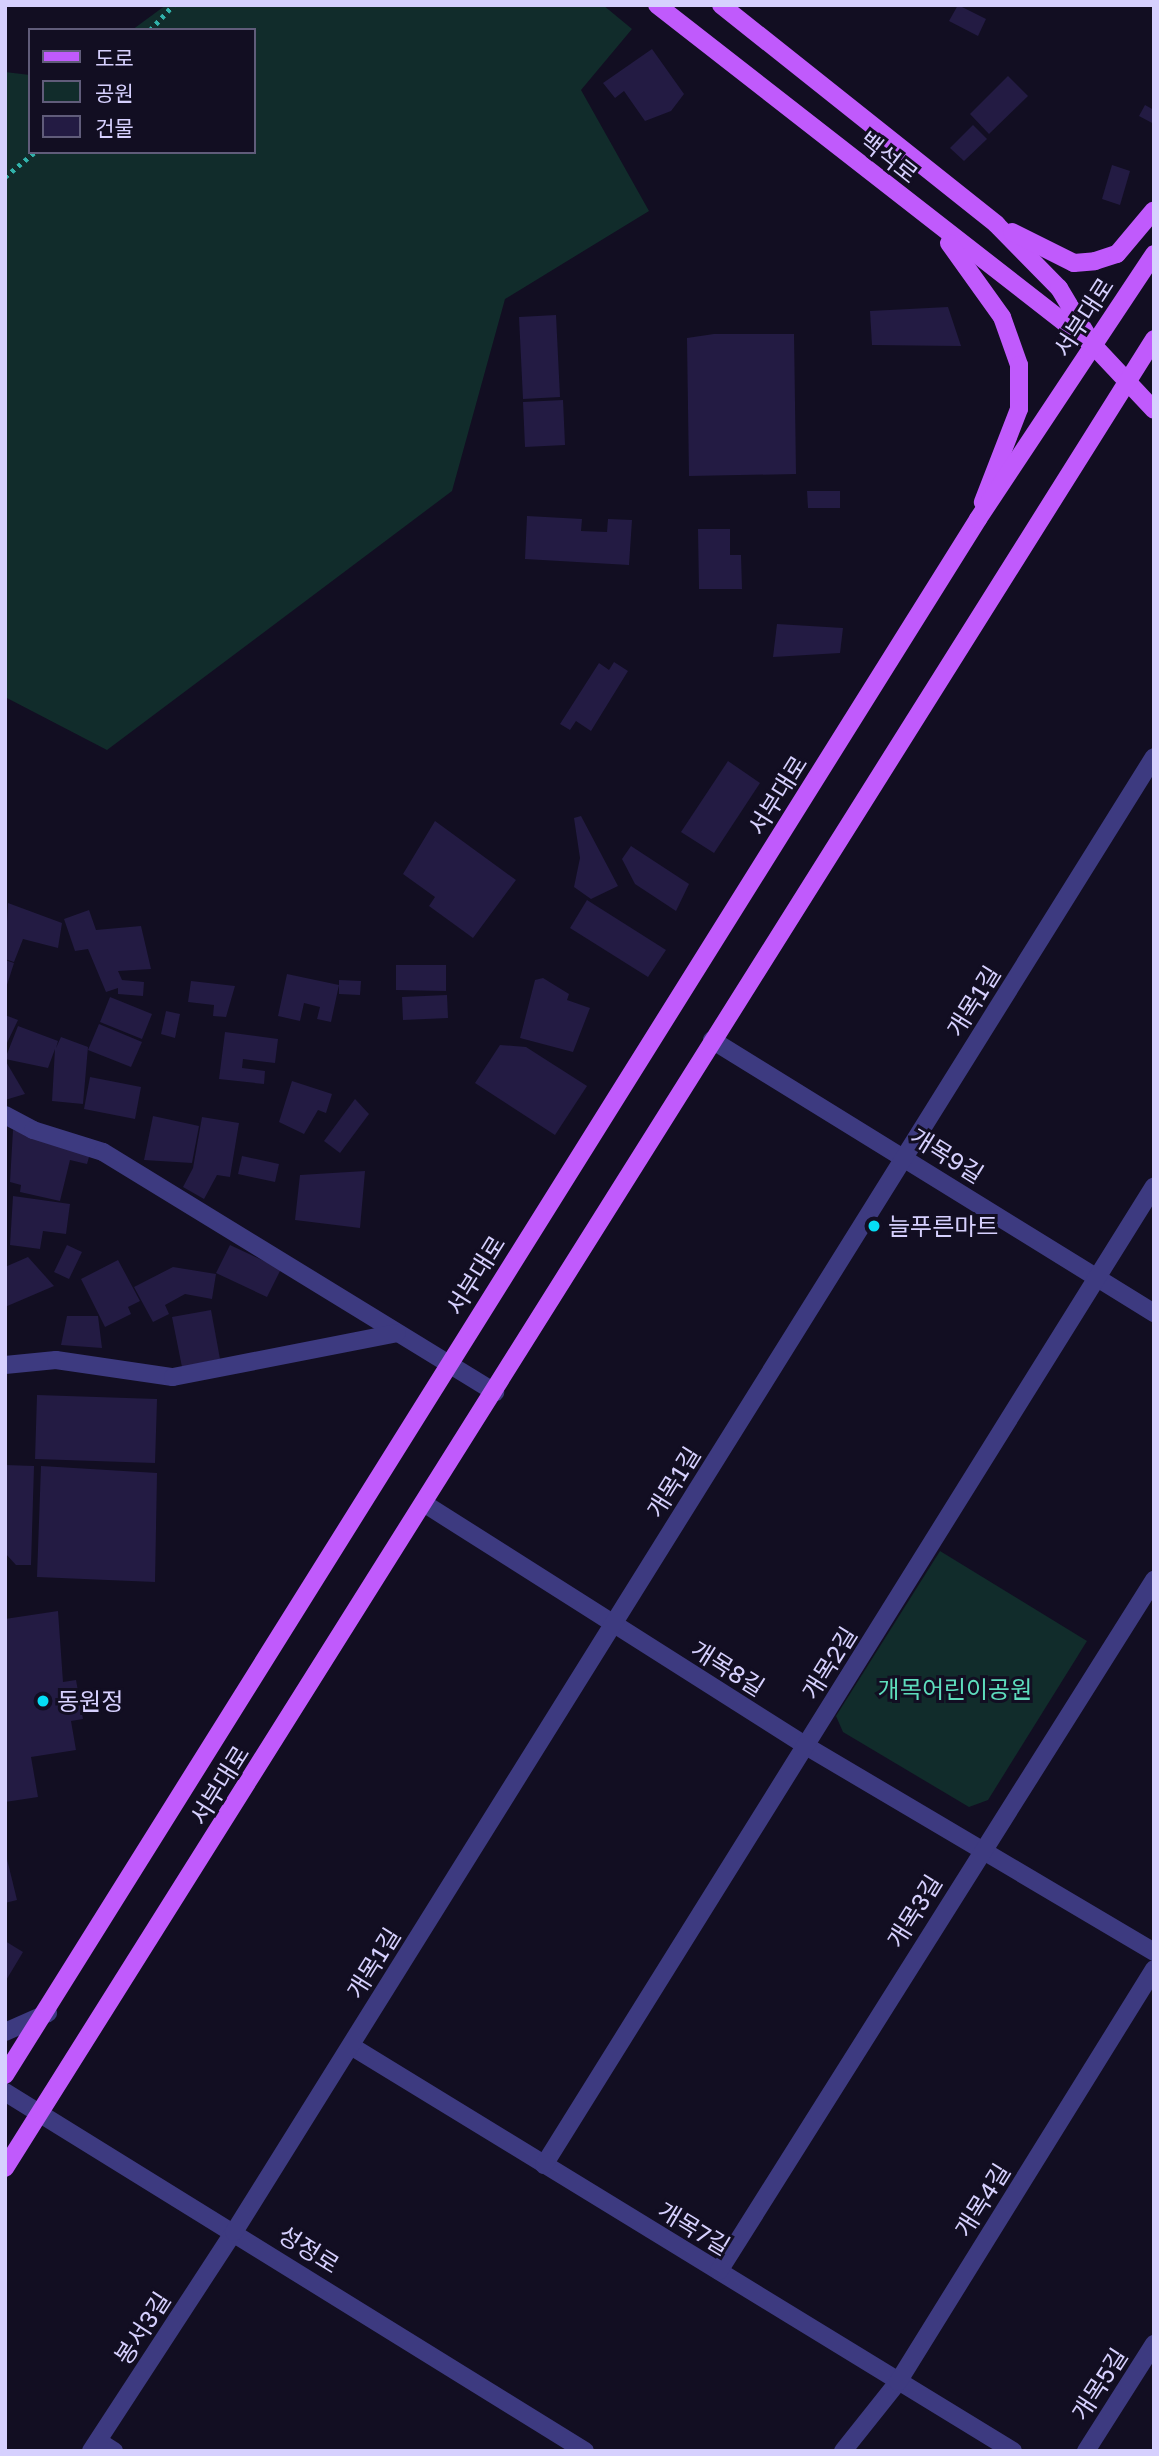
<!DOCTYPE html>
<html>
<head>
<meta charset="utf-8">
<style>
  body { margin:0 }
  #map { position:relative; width:1159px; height:2456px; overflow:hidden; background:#120e22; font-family:"Golos Text","Noto Sans KR",sans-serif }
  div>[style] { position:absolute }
  .green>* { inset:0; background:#112c2b }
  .building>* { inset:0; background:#231b43 }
  .path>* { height:4.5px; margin-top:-2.25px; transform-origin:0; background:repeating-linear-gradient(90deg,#31b2aa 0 3.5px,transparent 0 8.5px) }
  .minor>* { height:18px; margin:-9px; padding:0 9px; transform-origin:9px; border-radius:9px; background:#3d3a80 }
  .major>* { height:18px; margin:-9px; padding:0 9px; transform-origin:9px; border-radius:9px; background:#c05afc }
  .dots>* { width:19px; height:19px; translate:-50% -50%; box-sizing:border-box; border:4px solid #120e22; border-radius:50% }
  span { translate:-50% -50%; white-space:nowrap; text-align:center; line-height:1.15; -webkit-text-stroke:6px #120e22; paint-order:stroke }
  .street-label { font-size:24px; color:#d6d0fe }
  .poi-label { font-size:24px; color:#d6d0fe }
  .left { translate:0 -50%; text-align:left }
  .park-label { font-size:24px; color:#5eddbd }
  .frame { position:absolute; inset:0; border:7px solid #d6d0fe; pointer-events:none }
  .legend { position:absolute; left:28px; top:28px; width:228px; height:126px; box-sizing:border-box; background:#120e22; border:2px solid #605c7a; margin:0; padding:9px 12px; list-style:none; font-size:21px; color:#d6d0fe }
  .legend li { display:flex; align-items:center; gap:14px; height:35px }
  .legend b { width:35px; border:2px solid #605c7a }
</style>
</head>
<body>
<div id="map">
  <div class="green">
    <div style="clip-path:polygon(166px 5px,603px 5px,632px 29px,581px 90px,649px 211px,505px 299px,452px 491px,107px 750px,5px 697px,5px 72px,30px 75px,30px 152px,254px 152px,254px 30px,132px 30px)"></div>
    <div style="clip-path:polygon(940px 1551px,1087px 1641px,988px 1800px,969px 1807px,843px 1732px,836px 1716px)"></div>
  </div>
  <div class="building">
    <div style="clip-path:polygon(958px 5px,986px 19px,978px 36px,949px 21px)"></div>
    <div style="clip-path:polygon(652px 49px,684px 94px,671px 111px,645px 121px,624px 91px,615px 98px,603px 83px)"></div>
    <div style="clip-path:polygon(1008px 76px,1028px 96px,989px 134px,970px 114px)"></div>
    <div style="clip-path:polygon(1145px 105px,1154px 110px,1154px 124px,1139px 116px)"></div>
    <div style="clip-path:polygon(973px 125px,987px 139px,964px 161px,950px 148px)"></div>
    <div style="clip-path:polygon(1112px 165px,1130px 171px,1120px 205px,1102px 199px)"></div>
    <div style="clip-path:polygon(948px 307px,961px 346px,872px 345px,870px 311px)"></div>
    <div style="clip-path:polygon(556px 315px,560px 397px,523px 399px,519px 317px)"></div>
    <div style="clip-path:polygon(714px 334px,794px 334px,796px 474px,689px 476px,687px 338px)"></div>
    <div style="clip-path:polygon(563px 400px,565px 445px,525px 447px,523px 402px)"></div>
    <div style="clip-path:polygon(807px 491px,840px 491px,840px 508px,808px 508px)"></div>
    <div style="clip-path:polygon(527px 516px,582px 519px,581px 531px,607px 532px,608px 519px,632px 520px,629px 565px,525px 559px)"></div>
    <div style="clip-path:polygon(698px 529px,730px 529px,730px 555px,741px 555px,742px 589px,699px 589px)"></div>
    <div style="clip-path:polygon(777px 624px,843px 628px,840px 653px,773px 657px)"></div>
    <div style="clip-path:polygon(614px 662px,628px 671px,591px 731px,576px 721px,570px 730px,560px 724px,599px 663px,609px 670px)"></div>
    <div style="clip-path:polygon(728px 761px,760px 783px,714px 853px,681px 832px)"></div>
    <div style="clip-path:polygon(581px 816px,618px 886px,591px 899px,574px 887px,580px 858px,574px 818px)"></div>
    <div style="clip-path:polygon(435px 821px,516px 880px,473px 938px,429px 906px,435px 897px,403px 874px)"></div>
    <div style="clip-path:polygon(631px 846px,689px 884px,676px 911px,635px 884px,622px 859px)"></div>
    <div style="clip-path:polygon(587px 900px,666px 950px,648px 977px,570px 928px)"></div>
    <div style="clip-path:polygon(8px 903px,62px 923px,58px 948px,23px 939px,14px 962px,5px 959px)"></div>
    <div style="clip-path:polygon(89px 910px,96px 930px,141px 926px,151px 969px,118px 971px,122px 980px,144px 982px,143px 996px,118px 994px,118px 988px,106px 992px,88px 949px,75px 951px,64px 919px)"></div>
    <div style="clip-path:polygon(5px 960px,14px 963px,6px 988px,5px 988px)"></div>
    <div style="clip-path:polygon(396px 965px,446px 965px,446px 991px,396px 990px)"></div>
    <div style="clip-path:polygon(287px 974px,339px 985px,331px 1022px,317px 1019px,320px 1007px,304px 1003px,300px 1021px,278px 1016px)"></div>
    <div style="clip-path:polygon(543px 978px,569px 994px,567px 1000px,590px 1008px,573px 1052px,520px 1038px,535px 980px)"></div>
    <div style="clip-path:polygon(339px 980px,361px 981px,360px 995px,339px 994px)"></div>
    <div style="clip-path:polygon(191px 981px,235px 986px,226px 1017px,213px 1016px,214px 1005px,188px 1002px)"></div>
    <div style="clip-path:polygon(447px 995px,448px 1018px,403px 1020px,402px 997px)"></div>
    <div style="clip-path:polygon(110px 997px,152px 1014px,142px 1039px,100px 1022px)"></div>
    <div style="clip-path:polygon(166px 1011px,180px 1014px,175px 1038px,161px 1034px)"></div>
    <div style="clip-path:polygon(5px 1015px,18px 1020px,5px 1047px)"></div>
    <div style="clip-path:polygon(99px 1024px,142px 1042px,131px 1067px,88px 1050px)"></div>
    <div style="clip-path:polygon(18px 1026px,58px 1041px,56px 1048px,61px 1037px,88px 1047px,83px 1104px,52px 1101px,55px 1049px,48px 1068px,5px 1059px)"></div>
    <div style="clip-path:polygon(225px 1032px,278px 1039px,275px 1063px,243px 1059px,242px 1068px,265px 1071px,264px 1084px,219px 1079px)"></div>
    <div style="clip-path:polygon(500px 1045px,526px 1047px,587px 1086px,555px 1135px,475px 1083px)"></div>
    <div style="clip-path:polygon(5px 1060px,25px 1094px,5px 1100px)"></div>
    <div style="clip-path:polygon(90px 1077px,141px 1087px,135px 1119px,84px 1109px)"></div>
    <div style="clip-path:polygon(292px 1081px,332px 1094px,326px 1113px,318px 1110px,304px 1134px,279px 1122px)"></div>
    <div style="clip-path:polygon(355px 1099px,369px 1114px,340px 1153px,324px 1141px)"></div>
    <div style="clip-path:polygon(153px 1116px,199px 1126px,192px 1163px,144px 1160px)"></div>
    <div style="clip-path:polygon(202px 1117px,239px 1123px,230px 1177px,217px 1175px,204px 1199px,183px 1187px,193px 1168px)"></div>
    <div style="clip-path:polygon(13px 1130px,91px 1150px,87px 1164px,70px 1160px,60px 1201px,20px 1192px,21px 1185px,10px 1182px)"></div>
    <div style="clip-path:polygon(242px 1156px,279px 1164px,275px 1182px,238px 1174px)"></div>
    <div style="clip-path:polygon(365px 1171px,360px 1228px,295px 1220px,300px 1175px)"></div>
    <div style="clip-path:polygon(13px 1196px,70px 1204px,66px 1234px,43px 1231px,40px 1249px,10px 1245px)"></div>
    <div style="clip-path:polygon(67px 1245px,82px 1252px,69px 1279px,54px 1272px)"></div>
    <div style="clip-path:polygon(230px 1245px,281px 1269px,267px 1297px,216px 1273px)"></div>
    <div style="clip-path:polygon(28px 1257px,54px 1286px,5px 1307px,5px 1267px)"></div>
    <div style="clip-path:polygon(118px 1260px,140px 1301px,128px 1307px,131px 1314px,105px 1327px,81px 1279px)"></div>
    <div style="clip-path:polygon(173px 1267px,216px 1274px,212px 1299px,185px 1294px,165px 1305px,169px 1314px,153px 1322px,134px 1287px)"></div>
    <div style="clip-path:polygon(211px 1310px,220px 1359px,182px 1367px,172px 1317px)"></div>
    <div style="clip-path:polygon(67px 1316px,98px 1316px,102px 1348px,61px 1345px)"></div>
    <div style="clip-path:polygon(37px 1395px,157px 1399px,155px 1463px,35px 1459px)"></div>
    <div style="clip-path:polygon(5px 1465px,34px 1466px,31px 1565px,16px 1565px,5px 1553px)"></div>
    <div style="clip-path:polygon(41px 1466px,157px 1473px,155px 1582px,37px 1577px)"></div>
    <div style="clip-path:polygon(58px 1611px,63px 1682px,76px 1680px,83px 1719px,71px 1721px,76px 1750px,31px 1757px,38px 1797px,5px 1802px,5px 1619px)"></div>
    <div style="clip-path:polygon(6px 1855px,17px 1900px,5px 1903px,5px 1856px)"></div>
    <div style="clip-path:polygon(5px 1941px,23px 1952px,5px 1982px)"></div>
  </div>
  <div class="path">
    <div style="left:150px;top:30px;width:34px;rotate:-47deg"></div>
    <div style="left:5px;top:177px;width:39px;rotate:-40deg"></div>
  </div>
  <div class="minor">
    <div style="left:712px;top:1040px;width:520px;rotate:31.7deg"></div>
    <div style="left:5px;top:1115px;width:32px;rotate:28deg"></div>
    <div style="left:33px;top:1130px;width:73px;rotate:17.4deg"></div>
    <div style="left:103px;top:1152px;width:460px;rotate:31.5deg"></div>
    <div style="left:5px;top:1365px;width:51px;rotate:-5.6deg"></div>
    <div style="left:56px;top:1360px;width:118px;rotate:8.3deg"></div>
    <div style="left:173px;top:1377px;width:228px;rotate:-11.1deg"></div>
    <div style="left:425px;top:1504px;width:451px;rotate:32.4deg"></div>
    <div style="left:806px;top:1746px;width:404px;rotate:30.6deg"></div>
    <div style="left:5px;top:2032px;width:47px;rotate:-23.8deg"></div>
    <div style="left:351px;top:2046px;width:776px;rotate:31.46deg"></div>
    <div style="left:5px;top:2092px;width:682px;rotate:31.76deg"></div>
    <div style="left:544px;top:2165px;width:1153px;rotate:-58.07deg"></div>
    <div style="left:719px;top:2271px;width:817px;rotate:-57.81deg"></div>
    <div style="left:98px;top:2441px;width:19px;rotate:32deg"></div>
    <div style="left:91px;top:2451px;width:262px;rotate:-56.9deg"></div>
    <div style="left:234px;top:2232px;width:1738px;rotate:-58.05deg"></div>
    <div style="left:843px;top:2451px;width:88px;rotate:-51.4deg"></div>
    <div style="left:898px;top:2382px;width:486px;rotate:-58.2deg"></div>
    <div style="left:1086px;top:2451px;width:127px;rotate:-57.6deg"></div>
  </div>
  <div class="major">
    <div style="left:657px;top:5px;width:546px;rotate:37.94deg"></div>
    <div style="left:721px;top:5px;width:352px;rotate:38.5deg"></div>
    <div style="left:996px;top:224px;width:90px;rotate:45.5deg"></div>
    <div style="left:1059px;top:288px;width:66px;rotate:59.2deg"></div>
    <div style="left:1093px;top:345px;width:89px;rotate:46.8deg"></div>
    <div style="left:1012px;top:232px;width:69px;rotate:26.6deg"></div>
    <div style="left:1074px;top:263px;width:21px;rotate:-5deg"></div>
    <div style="left:1095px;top:261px;width:23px;rotate:-18deg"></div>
    <div style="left:1117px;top:254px;width:57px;rotate:-49.9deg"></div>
    <div style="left:949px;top:243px;width:91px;rotate:54.4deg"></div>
    <div style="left:1002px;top:317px;width:51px;rotate:70.5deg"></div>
    <div style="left:1019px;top:365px;width:44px;rotate:90deg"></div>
    <div style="left:1019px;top:409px;width:100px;rotate:111.2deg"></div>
    <div style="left:5px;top:2075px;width:1835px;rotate:-57.98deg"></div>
    <div style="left:978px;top:519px;width:318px;rotate:-56.4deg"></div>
    <div style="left:5px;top:2168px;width:2160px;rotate:-57.86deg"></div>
  </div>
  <div class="dots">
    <div style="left:874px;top:1226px;background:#05ddf5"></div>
    <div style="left:43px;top:1701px;background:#05ddf5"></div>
  </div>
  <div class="street-label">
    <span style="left:889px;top:157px;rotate:38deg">백석로</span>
    <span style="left:1083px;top:317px;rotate:-57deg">서부대로</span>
    <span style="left:777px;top:795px;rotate:-58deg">서부대로</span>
    <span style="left:973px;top:1001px;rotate:-58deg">개목1길</span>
    <span style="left:947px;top:1155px;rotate:32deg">개목9길</span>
    <span style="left:475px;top:1275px;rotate:-58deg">서부대로</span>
    <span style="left:673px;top:1482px;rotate:-58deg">개목1길</span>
    <span style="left:829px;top:1663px;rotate:-58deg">개목2길</span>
    <span style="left:728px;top:1668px;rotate:32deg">개목8길</span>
    <span style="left:219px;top:1785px;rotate:-58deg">서부대로</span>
    <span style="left:914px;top:1911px;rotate:-58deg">개목3길</span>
    <span style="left:373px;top:1963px;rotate:-58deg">개목1길</span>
    <span style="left:982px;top:2200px;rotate:-58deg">개목4길</span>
    <span style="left:694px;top:2228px;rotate:31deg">개목7길</span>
    <span style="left:309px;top:2249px;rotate:32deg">성정로</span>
    <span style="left:142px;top:2328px;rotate:-57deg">봉서3길</span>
    <span style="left:1099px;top:2384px;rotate:-57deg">개목5길</span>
  </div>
  <div class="poi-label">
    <span class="left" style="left:888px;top:1226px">늘푸른마트</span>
    <span class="left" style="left:57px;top:1701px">동원정</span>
  </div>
  <div class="park-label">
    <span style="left:955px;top:1689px">개목어린이공원</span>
  </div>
  <div class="frame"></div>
  <ul class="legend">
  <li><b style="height:9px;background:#c05afc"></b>도로</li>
  <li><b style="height:19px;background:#112c2b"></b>공원</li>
  <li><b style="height:19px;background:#231b43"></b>건물</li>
  </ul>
</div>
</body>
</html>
